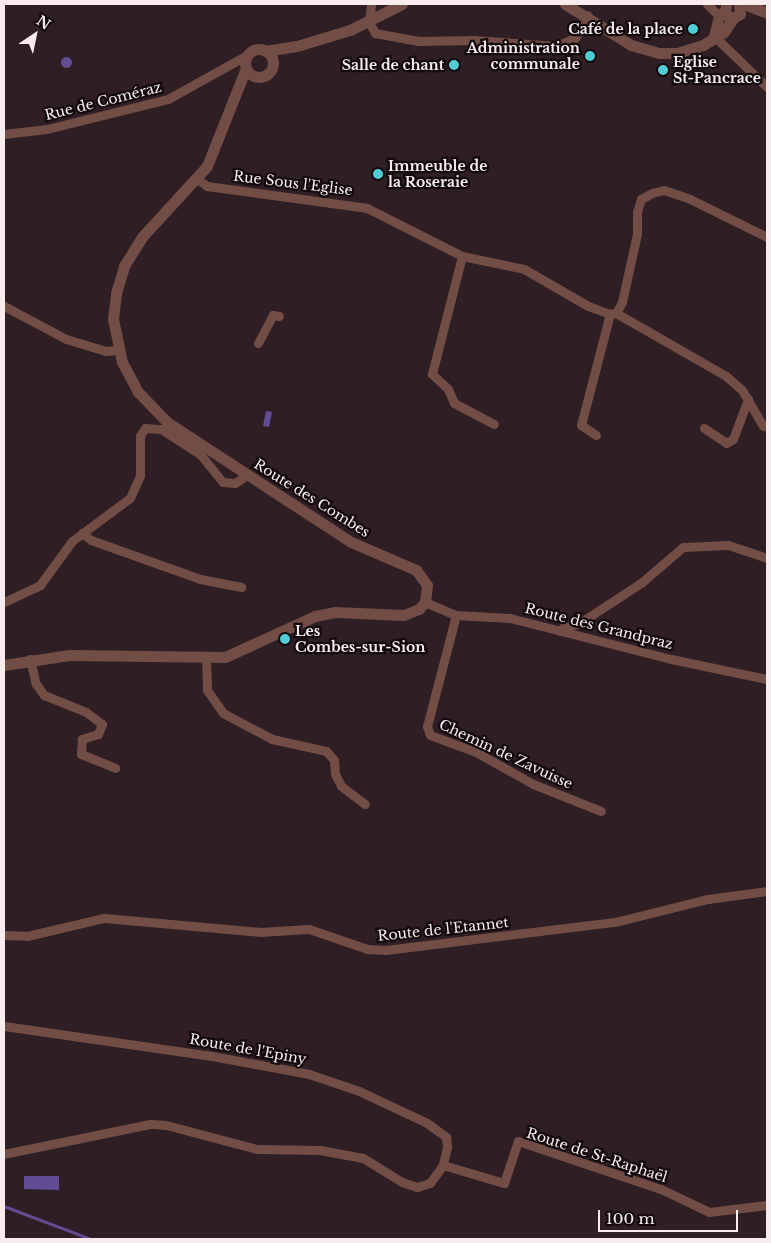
<!DOCTYPE html>
<html>
<head>
<meta charset="utf-8">
<style>
  body { margin:0 }
  #map { position:relative; width:771px; height:1243px; overflow:hidden; background:#2f1e23; font-family:"Libre Baskerville",serif }
  div>[style] { position:absolute }
  .water>* { inset:0; background:#624c93 }
  .round { border-radius:50% }
  .stream>* { height:2.5px; margin:-1.25px; padding:0 1.25px; transform-origin:1.25px; border-radius:1.25px; background:#624c93 }
  .minor>* { height:9px; margin:-4.5px; padding:0 4.5px; transform-origin:4.5px; border-radius:4.5px; background:#714d46 }
  .tertiary>* { height:11px; margin:-5.5px; padding:0 5.5px; transform-origin:5.5px; border-radius:5.5px; background:#714d46 }
  .tertiary>.ring { margin:-5.5px; padding:0; box-sizing:content-box; background:none; border:11px solid #714d46; border-radius:50% }
  .dots>* { width:14px; height:14px; translate:-50% -50%; box-sizing:border-box; border:2px solid #120a0d; border-radius:50% }
  span { translate:-50% -50%; white-space:nowrap; text-align:center; line-height:1.15; -webkit-text-stroke:4.5px #120a0d; paint-order:stroke }
  .poi-label { font-size:14px; color:#f8ecef; font-weight:700 }
  .right { translate:-100% -50%; text-align:right }
  .left { translate:0 -50%; text-align:left }
  .street-label { font-size:14px; color:#f8ecef }
  .frame { position:absolute; inset:0; border:5px solid #f8ecef; pointer-events:none }
  .north { position:absolute; left:10px; top:10px; width:50px; height:50px; -webkit-text-stroke:4px #120a0d; paint-order:stroke; rotate:34deg; font-size:14px; font-weight:700; line-height:20px; text-align:center; color:#f8ecef }
  .north::after { content:''; display:block; margin:auto; width:18px; height:22px; background:#f8ecef; clip-path:polygon(50% 0,100% 100%,50% 72%,0 100%) }
  .scale { position:absolute; left:598px; top:1210px; width:140px; height:22px; box-sizing:border-box; border:2px solid #f8ecef; border-top:0; padding-left:6px; font-size:15px; line-height:18px; white-space:nowrap; color:#f8ecef; -webkit-text-stroke:4px #120a0d; paint-order:stroke }
</style>
</head>
<body>
<div id="map">
  <div class="water">
    <div class="round" style="left:60.5px;top:56.5px;width:11px;height:11px"></div>
    <div style="clip-path:polygon(266px 411px,272px 412px,269px 427px,263px 426px)"></div>
    <div style="clip-path:polygon(24px 1176px,59px 1176px,59px 1190px,24px 1189px)"></div>
  </div>
  <div class="stream">
    <div style="left:4px;top:1206px;width:93px;rotate:20.8deg"></div>
  </div>
  <div class="minor">
    <div style="left:371px;top:4px;width:18px;rotate:96deg"></div>
    <div style="left:369px;top:22px;width:13px;rotate:61deg"></div>
    <div style="left:375px;top:33px;width:44px;rotate:10.5deg"></div>
    <div style="left:418px;top:41px;width:56px;rotate:-1deg"></div>
    <div style="left:474px;top:40px;width:82px;rotate:4.2deg"></div>
    <div style="left:556px;top:46px;width:21px;rotate:-23deg"></div>
    <div style="left:575px;top:38px;width:26px;rotate:-61deg"></div>
    <div style="left:707px;top:4px;width:17px;rotate:45deg"></div>
    <div style="left:714px;top:36px;width:74px;rotate:43.9deg"></div>
    <div style="left:4px;top:134px;width:43px;rotate:-6.6deg"></div>
    <div style="left:47px;top:129px;width:125px;rotate:-13.9deg"></div>
    <div style="left:168px;top:99px;width:90px;rotate:-29.1deg"></div>
    <div style="left:197px;top:179px;width:12px;rotate:35deg"></div>
    <div style="left:207px;top:186px;width:162px;rotate:7.8deg"></div>
    <div style="left:367px;top:208px;width:106px;rotate:26.8deg"></div>
    <div style="left:462px;top:256px;width:63px;rotate:11.8deg"></div>
    <div style="left:524px;top:269px;width:74px;rotate:30deg"></div>
    <div style="left:588px;top:306px;width:23px;rotate:20deg"></div>
    <div style="left:610px;top:314px;width:6px;rotate:-9deg"></div>
    <div style="left:616px;top:313px;width:13px;rotate:-61deg"></div>
    <div style="left:622px;top:302px;width:70px;rotate:-77.6deg"></div>
    <div style="left:637px;top:234px;width:22px;rotate:-90deg"></div>
    <div style="left:637px;top:212px;width:14px;rotate:-73deg"></div>
    <div style="left:641px;top:199px;width:13px;rotate:-29deg"></div>
    <div style="left:652px;top:193px;width:12px;rotate:-14deg"></div>
    <div style="left:664px;top:190px;width:28px;rotate:19deg"></div>
    <div style="left:690px;top:199px;width:86px;rotate:26.3deg"></div>
    <div style="left:462px;top:256px;width:122px;rotate:104.3deg"></div>
    <div style="left:432px;top:374px;width:22px;rotate:43deg"></div>
    <div style="left:448px;top:389px;width:15px;rotate:67deg"></div>
    <div style="left:454px;top:403px;width:45px;rotate:27.7deg"></div>
    <div style="left:4px;top:306px;width:70px;rotate:28deg"></div>
    <div style="left:66px;top:339px;width:42px;rotate:16.7deg"></div>
    <div style="left:106px;top:351px;width:12px;rotate:-5deg"></div>
    <div style="left:616px;top:313px;width:127px;rotate:29.8deg"></div>
    <div style="left:726px;top:376px;width:21px;rotate:41deg"></div>
    <div style="left:742px;top:390px;width:42px;rotate:59.7deg"></div>
    <div style="left:258px;top:343px;width:32px;rotate:-62deg"></div>
    <div style="left:273px;top:315px;width:6px;rotate:9deg"></div>
    <div style="left:704px;top:428px;width:27px;rotate:34deg"></div>
    <div style="left:726px;top:443px;width:8px;rotate:-30deg"></div>
    <div style="left:733px;top:439px;width:43px;rotate:-69.4deg"></div>
    <div style="left:596px;top:435px;width:18px;rotate:-146deg"></div>
    <div style="left:581px;top:425px;width:115px;rotate:-75.4deg"></div>
    <div style="left:82px;top:533px;width:11px;rotate:38deg"></div>
    <div style="left:91px;top:540px;width:116px;rotate:19.7deg"></div>
    <div style="left:200px;top:579px;width:42px;rotate:11deg"></div>
    <div style="left:4px;top:602px;width:40px;rotate:-25deg"></div>
    <div style="left:40px;top:585px;width:54px;rotate:-54deg"></div>
    <div style="left:72px;top:541px;width:72px;rotate:-36.6deg"></div>
    <div style="left:130px;top:498px;width:24px;rotate:-66deg"></div>
    <div style="left:140px;top:476px;width:40px;rotate:-90deg"></div>
    <div style="left:140px;top:436px;width:9px;rotate:-58deg"></div>
    <div style="left:145px;top:428px;width:16px;rotate:4deg"></div>
    <div style="left:161px;top:429px;width:46px;rotate:32.7deg"></div>
    <div style="left:200px;top:454px;width:36px;rotate:51deg"></div>
    <div style="left:223px;top:482px;width:12px;rotate:5deg"></div>
    <div style="left:235px;top:483px;width:14px;rotate:-34deg"></div>
    <div style="left:425px;top:602px;width:34px;rotate:23deg"></div>
    <div style="left:456px;top:615px;width:54px;rotate:3.2deg"></div>
    <div style="left:510px;top:618px;width:166px;rotate:14.3deg"></div>
    <div style="left:671px;top:659px;width:98px;rotate:11.8deg"></div>
    <div style="left:456px;top:615px;width:115px;rotate:104.6deg"></div>
    <div style="left:427px;top:726px;width:9px;rotate:72deg"></div>
    <div style="left:430px;top:735px;width:49px;rotate:20.3deg"></div>
    <div style="left:476px;top:752px;width:65px;rotate:29.3deg"></div>
    <div style="left:533px;top:784px;width:73px;rotate:21.7deg"></div>
    <div style="left:560px;top:631px;width:6px;rotate:-51deg"></div>
    <div style="left:564px;top:626px;width:14px;rotate:-8deg"></div>
    <div style="left:578px;top:624px;width:75px;rotate:-33.1deg"></div>
    <div style="left:641px;top:583px;width:55px;rotate:-40.6deg"></div>
    <div style="left:683px;top:547px;width:45px;rotate:-2.5deg"></div>
    <div style="left:728px;top:545px;width:41px;rotate:18.4deg"></div>
    <div style="left:206px;top:658px;width:32px;rotate:88deg"></div>
    <div style="left:207px;top:690px;width:28px;rotate:55deg"></div>
    <div style="left:223px;top:713px;width:55px;rotate:28deg"></div>
    <div style="left:272px;top:739px;width:55px;rotate:12.5deg"></div>
    <div style="left:326px;top:751px;width:12px;rotate:48deg"></div>
    <div style="left:334px;top:760px;width:14px;rotate:86deg"></div>
    <div style="left:335px;top:774px;width:13px;rotate:63deg"></div>
    <div style="left:341px;top:786px;width:30px;rotate:37deg"></div>
    <div style="left:30px;top:659px;width:26px;rotate:77deg"></div>
    <div style="left:36px;top:684px;width:14px;rotate:54deg"></div>
    <div style="left:44px;top:695px;width:45px;rotate:22deg"></div>
    <div style="left:86px;top:712px;width:20px;rotate:37deg"></div>
    <div style="left:102px;top:724px;width:11px;rotate:112deg"></div>
    <div style="left:98px;top:734px;width:17px;rotate:163deg"></div>
    <div style="left:82px;top:739px;width:15px;rotate:94deg"></div>
    <div style="left:81px;top:754px;width:37px;rotate:22deg"></div>
    <div style="left:4px;top:935px;width:23px;rotate:2deg"></div>
    <div style="left:27px;top:936px;width:79px;rotate:-13.2deg"></div>
    <div style="left:104px;top:918px;width:157px;rotate:5.1deg"></div>
    <div style="left:260px;top:932px;width:49px;rotate:-3.5deg"></div>
    <div style="left:309px;top:929px;width:61px;rotate:19deg"></div>
    <div style="left:367px;top:949px;width:19px;rotate:3deg"></div>
    <div style="left:386px;top:950px;width:231px;rotate:-7deg"></div>
    <div style="left:615px;top:922px;width:96px;rotate:-13.9deg"></div>
    <div style="left:708px;top:899px;width:60px;rotate:-7.7deg"></div>
    <div style="left:4px;top:1026px;width:210px;rotate:8.2deg"></div>
    <div style="left:212px;top:1056px;width:99px;rotate:10.5deg"></div>
    <div style="left:309px;top:1074px;width:53px;rotate:18.8deg"></div>
    <div style="left:359px;top:1091px;width:75px;rotate:25.2deg"></div>
    <div style="left:427px;top:1123px;width:24px;rotate:36deg"></div>
    <div style="left:446px;top:1137px;width:10px;rotate:84deg"></div>
    <div style="left:447px;top:1147px;width:18px;rotate:103deg"></div>
    <div style="left:443px;top:1165px;width:22px;rotate:126deg"></div>
    <div style="left:430px;top:1183px;width:14px;rotate:163deg"></div>
    <div style="left:417px;top:1187px;width:16px;rotate:-162deg"></div>
    <div style="left:402px;top:1182px;width:46px;rotate:-148.4deg"></div>
    <div style="left:363px;top:1158px;width:44px;rotate:-169.5deg"></div>
    <div style="left:320px;top:1150px;width:63px;rotate:-179.1deg"></div>
    <div style="left:257px;top:1149px;width:94px;rotate:-165.2deg"></div>
    <div style="left:166px;top:1125px;width:16px;rotate:-176deg"></div>
    <div style="left:150px;top:1124px;width:149px;rotate:168.4deg"></div>
    <div style="left:443px;top:1165px;width:64px;rotate:16.4deg"></div>
    <div style="left:504px;top:1183px;width:44px;rotate:-71.6deg"></div>
    <div style="left:518px;top:1141px;width:151px;rotate:18.6deg"></div>
    <div style="left:661px;top:1189px;width:53px;rotate:25.6deg"></div>
    <div style="left:709px;top:1212px;width:58px;rotate:-6.9deg"></div>
  </div>
  <div class="tertiary">
    <div style="left:565px;top:4px;width:78px;rotate:31.8deg"></div>
    <div style="left:631px;top:45px;width:29px;rotate:16deg"></div>
    <div style="left:659px;top:53px;width:18px"></div>
    <div style="left:677px;top:53px;width:27px;rotate:-17deg"></div>
    <div style="left:703px;top:45px;width:25px;rotate:-32deg"></div>
    <div style="left:724px;top:32px;width:17px;rotate:-57deg"></div>
    <div style="left:726px;top:4px;width:10px;rotate:96deg"></div>
    <div style="left:725px;top:14px;width:9px;rotate:27deg"></div>
    <div style="left:733px;top:18px;width:8px;rotate:-30deg"></div>
    <div style="left:740px;top:14px;width:10px;rotate:-96deg"></div>
    <div style="left:744px;top:4px;width:25px;rotate:21deg"></div>
    <div style="left:714px;top:36px;width:21px;rotate:-76deg"></div>
    <div style="left:719px;top:16px;width:6px;rotate:-39deg"></div>
    <div class="ring" style="left:245px;top:49px;width:17px;height:17px"></div>
    <div style="left:265px;top:51px;width:32px;rotate:-9deg"></div>
    <div style="left:297px;top:46px;width:55px;rotate:-16.8deg"></div>
    <div style="left:350px;top:30px;width:58px;rotate:-26.6deg"></div>
    <div style="left:4px;top:665px;width:66px;rotate:-8.7deg"></div>
    <div style="left:69px;top:655px;width:156px;rotate:0.7deg"></div>
    <div style="left:225px;top:657px;width:99px;rotate:-24.5deg"></div>
    <div style="left:315px;top:616px;width:20px;rotate:-11deg"></div>
    <div style="left:335px;top:612px;width:69px;rotate:2.5deg"></div>
    <div style="left:404px;top:615px;width:16px;rotate:-22deg"></div>
    <div style="left:419px;top:609px;width:9px;rotate:-49deg"></div>
    <div style="left:425px;top:602px;width:17px;rotate:-83deg"></div>
    <div style="left:427px;top:585px;width:19px;rotate:-126deg"></div>
    <div style="left:416px;top:570px;width:71px;rotate:-156.7deg"></div>
    <div style="left:351px;top:542px;width:220px;rotate:-146.9deg"></div>
    <div style="left:167px;top:422px;width:42px;rotate:-134deg"></div>
    <div style="left:138px;top:392px;width:34px;rotate:-118deg"></div>
    <div style="left:122px;top:362px;width:44px;rotate:-101.8deg"></div>
    <div style="left:113px;top:319px;width:26px;rotate:-83deg"></div>
    <div style="left:116px;top:293px;width:28px;rotate:-73deg"></div>
    <div style="left:124px;top:266px;width:34px;rotate:-58deg"></div>
    <div style="left:142px;top:237px;width:96px;rotate:-47.5deg"></div>
    <div style="left:207px;top:166px;width:105px;rotate:-68.3deg"></div>
  </div>
  <div class="dots">
    <div style="left:693px;top:29px;background:#51ccd4"></div>
    <div style="left:590px;top:56px;background:#51ccd4"></div>
    <div style="left:454px;top:65px;background:#51ccd4"></div>
    <div style="left:663px;top:70px;background:#51ccd4"></div>
    <div style="left:378px;top:174px;background:#51ccd4"></div>
    <div style="left:285px;top:639px;background:#51ccd4"></div>
  </div>
  <div class="poi-label">
    <span class="right" style="left:683px;top:29px">Café de la place</span>
    <span class="right" style="left:580px;top:56px">Administration<br>communale</span>
    <span class="left" style="left:673px;top:70px">Eglise<br>St-Pancrace</span>
    <span class="right" style="left:444px;top:65px">Salle de chant</span>
    <span class="left" style="left:388px;top:174px">Immeuble de<br>la Roseraie</span>
    <span class="left" style="left:295px;top:639px">Les<br>Combes-sur-Sion</span>
  </div>
  <div class="street-label">
    <span style="left:103px;top:101px;rotate:-14deg">Rue de Coméraz</span>
    <span style="left:293px;top:183px;rotate:7deg">Rue Sous l'Eglise</span>
    <span style="left:312px;top:498px;rotate:32deg">Route des Combes</span>
    <span style="left:599px;top:626px;rotate:14deg">Route des Grandpraz</span>
    <span style="left:506px;top:754px;rotate:25deg">Chemin de Zavuisse</span>
    <span style="left:443px;top:929px;rotate:-6deg">Route de l'Etannet</span>
    <span style="left:248px;top:1049px;rotate:10deg">Route de l'Epiny</span>
    <span style="left:597px;top:1155px;rotate:18deg">Route de St-Raphaël</span>
  </div>
  <div class="frame"></div>
  <div class="north">N</div>
  <div class="scale">100 m</div>
</div>
</body>
</html>
